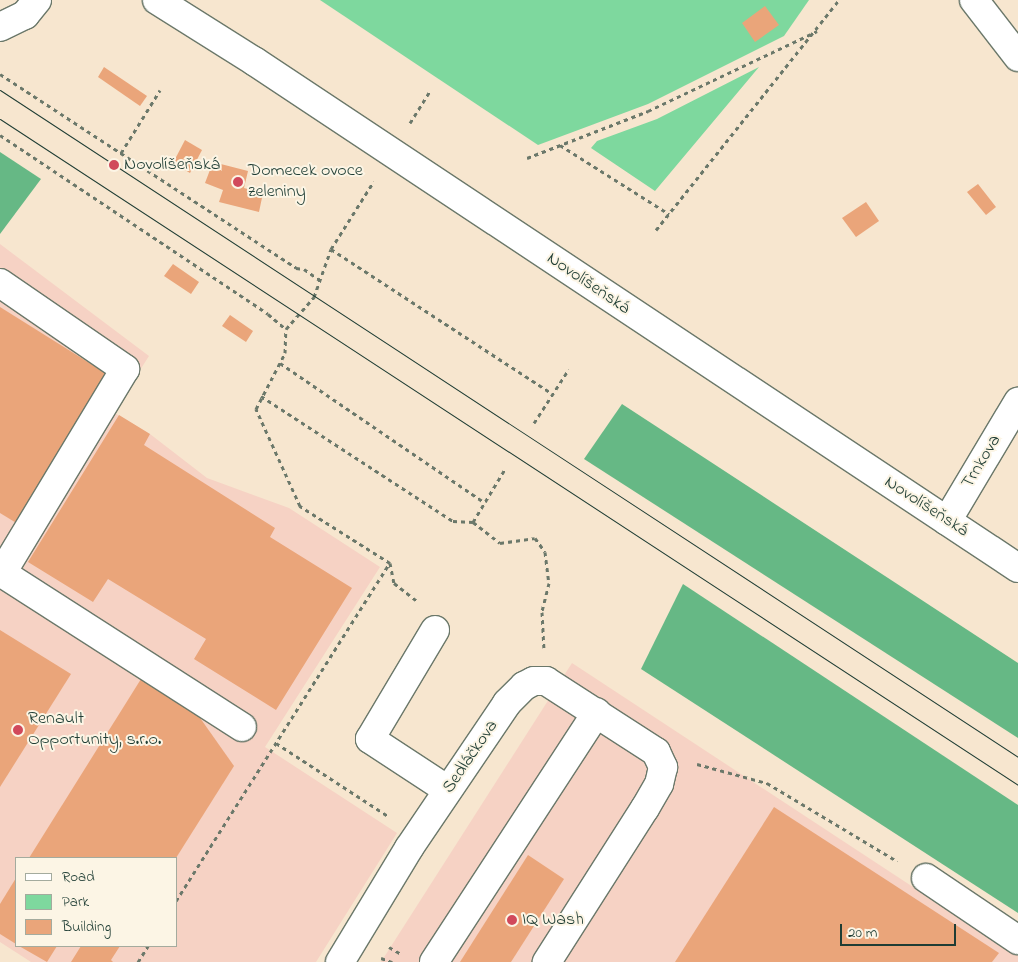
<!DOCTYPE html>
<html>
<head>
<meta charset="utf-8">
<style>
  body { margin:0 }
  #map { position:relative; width:1018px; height:962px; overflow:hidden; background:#f7e6cf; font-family:"Indie Flower",sans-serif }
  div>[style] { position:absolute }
  .built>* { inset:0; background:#f6d2c4 }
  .green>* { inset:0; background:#7ed89e }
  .forest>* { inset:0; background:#66b885 }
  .building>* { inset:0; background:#eaa57a }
  .path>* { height:3px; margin-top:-1.5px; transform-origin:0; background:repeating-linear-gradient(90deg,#6b786a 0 4px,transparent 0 8px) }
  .roads { filter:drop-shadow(1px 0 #6b786a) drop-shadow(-1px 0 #6b786a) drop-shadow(0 1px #6b786a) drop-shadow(0 -1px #6b786a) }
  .minor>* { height:28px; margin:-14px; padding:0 14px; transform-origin:14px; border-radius:14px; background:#fff }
  .tram>* { height:1px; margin:-0.5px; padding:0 0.5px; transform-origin:0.5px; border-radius:0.5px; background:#1f3d34 }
  .dots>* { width:14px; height:14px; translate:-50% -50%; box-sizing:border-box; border:2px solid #fcf5e5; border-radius:50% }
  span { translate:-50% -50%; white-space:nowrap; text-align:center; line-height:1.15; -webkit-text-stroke:4px #fcf5e5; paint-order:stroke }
  .poi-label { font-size:18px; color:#1f3d34 }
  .left { translate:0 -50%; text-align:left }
  .street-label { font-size:18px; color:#1f3d34 }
  .legend { position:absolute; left:15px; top:857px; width:162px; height:90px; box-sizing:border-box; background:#fcf5e5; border:1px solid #a4ab9e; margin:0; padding:6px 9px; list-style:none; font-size:15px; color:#1f3d34 }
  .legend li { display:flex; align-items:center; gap:10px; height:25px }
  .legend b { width:25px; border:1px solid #a4ab9e }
  .scale { position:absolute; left:840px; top:924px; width:116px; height:22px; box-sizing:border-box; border:2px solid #1f3d34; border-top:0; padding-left:6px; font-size:15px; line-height:18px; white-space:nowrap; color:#1f3d34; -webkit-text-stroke:4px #fcf5e5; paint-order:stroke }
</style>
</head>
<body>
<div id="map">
  <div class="built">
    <div style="clip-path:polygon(evenodd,0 244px,149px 356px,113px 412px,150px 434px,207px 478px,289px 508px,380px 567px,265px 747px,397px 833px,316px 962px,31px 962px,0 942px,0 244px,16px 858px,176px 858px,176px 946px,16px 946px,16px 858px)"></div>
    <div style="clip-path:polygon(572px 663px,1018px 956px,1018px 962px,381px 962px)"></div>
  </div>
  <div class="green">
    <div style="clip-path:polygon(320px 0,809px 0,784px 36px,648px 104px,538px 145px)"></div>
    <div style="clip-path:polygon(759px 67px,655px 191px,591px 148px,597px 141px,657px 119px)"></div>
  </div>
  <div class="forest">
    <div style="clip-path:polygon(0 152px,41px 179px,0 234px)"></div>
    <div style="clip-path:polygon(622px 404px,1018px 663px,1018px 738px,584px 459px)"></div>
    <div style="clip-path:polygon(683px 584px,1018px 805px,1018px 913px,641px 669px)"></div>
  </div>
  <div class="building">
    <div style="clip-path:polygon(765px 6px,779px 25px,755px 42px,742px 23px)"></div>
    <div style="clip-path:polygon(104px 67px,147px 96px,140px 106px,98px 77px)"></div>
    <div style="clip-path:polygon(185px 140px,202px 150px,190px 173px,173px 163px)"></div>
    <div style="clip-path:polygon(213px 162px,248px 171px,244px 188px,263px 193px,259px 212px,219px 202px,223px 190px,205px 183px)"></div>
    <div style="clip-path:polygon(978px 184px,996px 207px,986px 215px,967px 192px)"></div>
    <div style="clip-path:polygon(866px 202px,879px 221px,856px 237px,842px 218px)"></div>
    <div style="clip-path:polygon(173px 264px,199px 282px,191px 294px,164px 276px)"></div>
    <div style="clip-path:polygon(0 307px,107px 374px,18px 524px,0 513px)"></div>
    <div style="clip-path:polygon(230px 315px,253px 331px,246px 342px,222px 326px)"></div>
    <div style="clip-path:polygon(119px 415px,150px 434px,144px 445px,275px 528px,270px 537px,352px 588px,276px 710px,194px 659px,206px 639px,108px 579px,93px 602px,28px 562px)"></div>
    <div style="clip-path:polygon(0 630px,71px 674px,0 787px)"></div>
    <div style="clip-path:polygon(141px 679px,198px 715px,234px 766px,176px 858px,29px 858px)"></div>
    <div style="clip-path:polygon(774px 807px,999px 953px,992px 962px,675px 962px)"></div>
    <div style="clip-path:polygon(528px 855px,564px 879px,511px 962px,460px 962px)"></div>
    <div style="clip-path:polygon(16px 878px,16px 944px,0 934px,0 904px)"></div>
    <div style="clip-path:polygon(19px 946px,57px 946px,47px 962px)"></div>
    <div style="clip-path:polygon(81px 946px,120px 946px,111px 960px,113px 962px,71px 962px)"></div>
  </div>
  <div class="path">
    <div style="left:0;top:74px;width:354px;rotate:33.2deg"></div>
    <div style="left:296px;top:268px;width:8px;rotate:7deg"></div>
    <div style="left:304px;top:269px;width:19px;rotate:35deg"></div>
    <div style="left:410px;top:123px;width:38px;rotate:-58deg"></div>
    <div style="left:0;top:135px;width:322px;rotate:33.7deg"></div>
    <div style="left:268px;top:314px;width:23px;rotate:40deg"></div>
    <div style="left:560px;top:145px;width:129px;rotate:32.3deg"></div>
    <div style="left:121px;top:153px;width:74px;rotate:-58.2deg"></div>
    <div style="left:527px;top:158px;width:130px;rotate:-21.2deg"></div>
    <div style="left:648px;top:111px;width:187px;rotate:-25.3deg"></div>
    <div style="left:656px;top:230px;width:294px;rotate:-51.5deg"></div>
    <div style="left:331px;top:249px;width:265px;rotate:33.2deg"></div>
    <div style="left:280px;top:363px;width:248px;rotate:34.3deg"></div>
    <div style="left:261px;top:396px;width:229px;rotate:33.1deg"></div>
    <div style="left:453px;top:521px;width:20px;rotate:3deg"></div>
    <div style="left:473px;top:522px;width:62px;rotate:-58.9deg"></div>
    <div style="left:534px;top:423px;width:64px;rotate:-57.1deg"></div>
    <div style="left:473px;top:522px;width:34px;rotate:38deg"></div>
    <div style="left:500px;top:543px;width:35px;rotate:-8deg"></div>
    <div style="left:535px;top:538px;width:17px;rotate:54deg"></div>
    <div style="left:545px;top:552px;width:31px;rotate:83deg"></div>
    <div style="left:549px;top:583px;width:30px;rotate:104deg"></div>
    <div style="left:542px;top:612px;width:36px;rotate:87deg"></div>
    <div style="left:390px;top:563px;width:20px;rotate:79deg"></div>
    <div style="left:394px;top:583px;width:31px;rotate:38deg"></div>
    <div style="left:276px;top:743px;width:134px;rotate:33.1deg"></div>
    <div style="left:697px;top:764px;width:73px;rotate:15.2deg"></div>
    <div style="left:767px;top:783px;width:152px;rotate:31deg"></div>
    <div style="left:176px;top:901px;width:400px;rotate:-57.7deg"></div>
    <div style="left:390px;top:563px;width:107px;rotate:-147.7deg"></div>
    <div style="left:300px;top:506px;width:107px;rotate:-114.4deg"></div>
    <div style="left:256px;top:409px;width:63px;rotate:-62.6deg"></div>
    <div style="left:285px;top:353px;width:24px;rotate:-88deg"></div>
    <div style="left:286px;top:329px;width:43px;rotate:-48.8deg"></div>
    <div style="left:314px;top:297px;width:51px;rotate:-70.5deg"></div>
    <div style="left:331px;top:249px;width:80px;rotate:-57.7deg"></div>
    <div style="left:389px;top:947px;width:14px;rotate:30deg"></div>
    <div style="left:381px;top:958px;width:12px;rotate:20deg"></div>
    <div style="left:138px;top:962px;width:19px;rotate:-58deg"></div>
  </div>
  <div class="roads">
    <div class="minor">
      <div style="left:157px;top:0;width:115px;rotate:32.2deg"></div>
      <div style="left:254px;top:61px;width:917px;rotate:33.57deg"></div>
      <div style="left:974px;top:0;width:72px;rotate:52.3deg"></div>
      <div style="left:0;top:27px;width:28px;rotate:-26deg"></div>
      <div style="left:25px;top:15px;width:19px;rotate:-51deg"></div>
      <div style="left:0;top:283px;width:152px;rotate:34.5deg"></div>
      <div style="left:125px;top:369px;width:238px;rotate:121.1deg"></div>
      <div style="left:2px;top:573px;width:285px;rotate:32.7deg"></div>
      <div style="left:947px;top:521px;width:139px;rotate:-59.2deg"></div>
      <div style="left:435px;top:630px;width:127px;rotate:120.8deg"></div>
      <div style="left:370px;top:739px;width:93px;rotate:33.2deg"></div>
      <div style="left:926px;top:878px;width:111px;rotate:34deg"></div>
      <div style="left:340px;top:962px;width:133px;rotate:-58.8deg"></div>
      <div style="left:409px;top:848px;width:175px;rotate:-55.9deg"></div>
      <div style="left:507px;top:703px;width:24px;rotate:-45deg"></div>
      <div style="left:524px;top:686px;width:11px;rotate:-27deg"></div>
      <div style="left:534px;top:681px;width:12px"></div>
      <div style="left:546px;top:681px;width:131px;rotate:32.8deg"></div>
      <div style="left:656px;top:752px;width:17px;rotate:65deg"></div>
      <div style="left:663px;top:767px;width:17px;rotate:103deg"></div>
      <div style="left:659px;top:784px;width:28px;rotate:120deg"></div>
      <div style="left:645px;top:808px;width:183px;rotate:122.5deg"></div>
      <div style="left:434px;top:962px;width:298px;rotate:-56.9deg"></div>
    </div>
  </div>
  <div class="tram">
    <div style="left:0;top:90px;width:1217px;rotate:33.23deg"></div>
    <div style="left:0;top:119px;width:1217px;rotate:33.19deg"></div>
  </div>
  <div class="dots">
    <div style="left:114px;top:165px;background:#d1495b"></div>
    <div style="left:238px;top:182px;background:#d1495b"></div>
    <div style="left:18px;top:730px;background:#d1495b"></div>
    <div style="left:512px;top:920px;background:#d1495b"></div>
  </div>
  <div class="poi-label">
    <span class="left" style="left:124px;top:165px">Novolíšeňská</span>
    <span class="left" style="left:248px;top:182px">Domecek ovoce<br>zeleniny</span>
    <span class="left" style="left:28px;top:730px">Renault<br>Opportunity, s.r.o.</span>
    <span class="left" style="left:522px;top:920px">IQ Wash</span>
  </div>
  <div class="street-label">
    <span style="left:588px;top:284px;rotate:34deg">Novolíšeňská</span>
    <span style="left:982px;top:462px;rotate:-59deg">Trnkova</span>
    <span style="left:926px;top:507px;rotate:33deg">Novolíšeňská</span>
    <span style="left:471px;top:757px;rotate:-56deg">Sedláčkova</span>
  </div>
  <ul class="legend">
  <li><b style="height:6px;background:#fff"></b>Road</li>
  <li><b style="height:14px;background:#7ed89e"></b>Park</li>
  <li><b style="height:14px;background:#eaa57a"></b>Building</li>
  </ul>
  <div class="scale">20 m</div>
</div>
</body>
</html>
